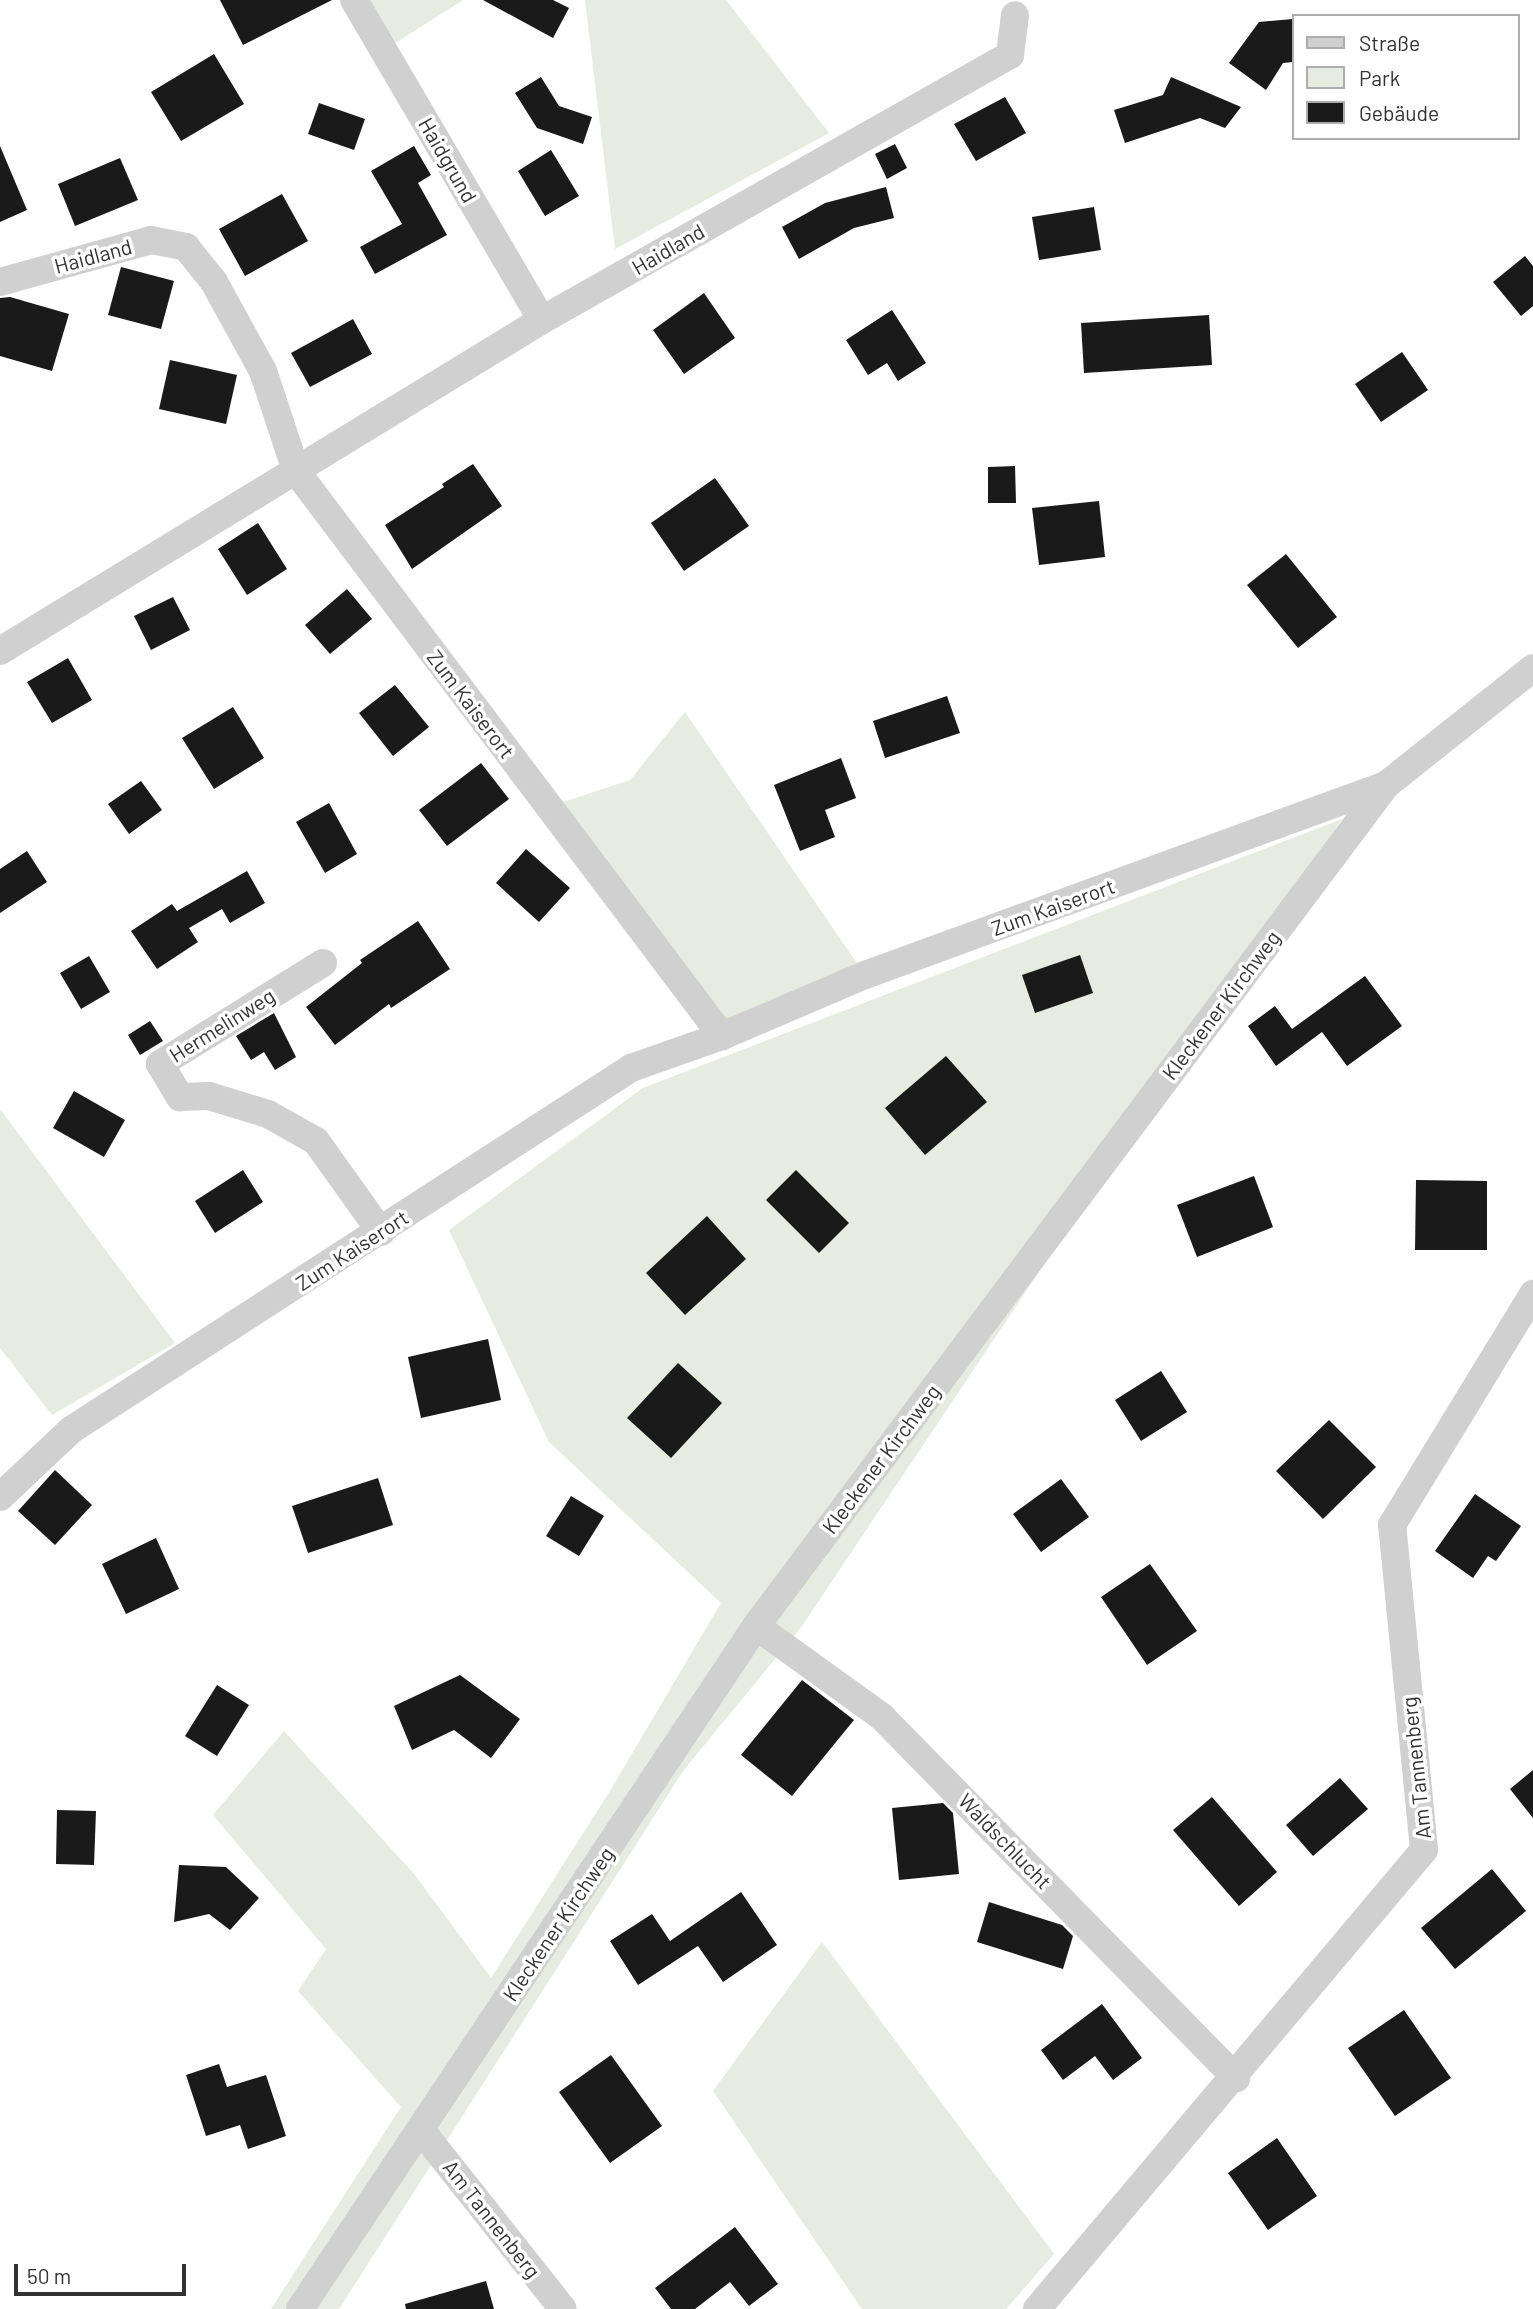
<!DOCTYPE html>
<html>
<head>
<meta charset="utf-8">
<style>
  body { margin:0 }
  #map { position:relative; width:1533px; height:2309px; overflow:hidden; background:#fff; font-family:Barlow,sans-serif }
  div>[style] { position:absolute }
  .green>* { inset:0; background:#e6ecdf }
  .building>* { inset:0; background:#1a1a1a }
  .minor>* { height:28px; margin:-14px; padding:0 14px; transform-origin:14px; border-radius:14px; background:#d0d0d0 }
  span { translate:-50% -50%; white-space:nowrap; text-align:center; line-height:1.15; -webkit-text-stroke:7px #fff; paint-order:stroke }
  .street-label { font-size:21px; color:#333 }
  .legend { position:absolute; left:1292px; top:14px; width:228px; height:126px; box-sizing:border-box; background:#fff; border:2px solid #adadad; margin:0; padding:9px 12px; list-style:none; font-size:21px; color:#333 }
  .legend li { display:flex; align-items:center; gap:14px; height:35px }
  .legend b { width:35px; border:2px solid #adadad }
  .scale { position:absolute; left:14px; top:2264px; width:172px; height:32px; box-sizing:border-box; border:4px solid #333; border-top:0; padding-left:9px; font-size:21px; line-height:24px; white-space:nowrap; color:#333; -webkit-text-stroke:5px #fff; paint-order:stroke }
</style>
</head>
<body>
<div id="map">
  <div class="green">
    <div style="clip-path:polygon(370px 0,463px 0,394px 44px)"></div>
    <div style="clip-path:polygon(585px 0,726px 0,829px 133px,615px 249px)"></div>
    <div style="clip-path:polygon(685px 712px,865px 975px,722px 1036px,548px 807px,630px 780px)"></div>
    <div style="clip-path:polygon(1342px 819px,802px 1626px,683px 1771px,339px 2309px,271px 2309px,401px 2107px,298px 1991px,326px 1949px,213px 1815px,284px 1731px,415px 1875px,491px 1978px,610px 1791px,721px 1603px,549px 1442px,449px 1230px,643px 1088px)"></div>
    <div style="clip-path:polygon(0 1109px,175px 1343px,52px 1415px,0 1348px)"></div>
    <div style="clip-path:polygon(822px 1942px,1054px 2254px,1006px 2309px,862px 2309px,713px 2091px)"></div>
  </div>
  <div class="building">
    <div style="clip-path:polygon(220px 0,332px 0,243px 45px)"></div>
    <div style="clip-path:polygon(483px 0,553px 0,569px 8px,553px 38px)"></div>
    <div style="clip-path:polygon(1293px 19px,1293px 62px,1283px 63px,1266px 90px,1229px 63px,1259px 22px)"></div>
    <div style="clip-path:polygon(214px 54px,244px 104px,181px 141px,151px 92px)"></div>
    <div style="clip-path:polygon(541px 77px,559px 106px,592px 117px,583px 144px,537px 128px,515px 93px)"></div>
    <div style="clip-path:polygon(1171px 77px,1241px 107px,1225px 128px,1200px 118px,1125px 143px,1114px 110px,1163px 95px)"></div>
    <div style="clip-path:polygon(1005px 97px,1026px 133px,976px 161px,954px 124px)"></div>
    <div style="clip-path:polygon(319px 103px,365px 119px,354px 150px,308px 134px)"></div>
    <div style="clip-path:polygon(895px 144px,907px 168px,887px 179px,875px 154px)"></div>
    <div style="clip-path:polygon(0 146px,27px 210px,0 222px)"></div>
    <div style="clip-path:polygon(414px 146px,431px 175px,418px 183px,447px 235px,375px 274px,360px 247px,402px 224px,371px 171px)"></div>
    <div style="clip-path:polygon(551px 150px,579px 196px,545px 216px,518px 171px)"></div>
    <div style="clip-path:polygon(120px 158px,138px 200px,75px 226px,58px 184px)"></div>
    <div style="clip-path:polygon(886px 187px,894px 218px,854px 228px,799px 259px,782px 227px,825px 203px)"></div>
    <div style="clip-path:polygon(282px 194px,308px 241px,245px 276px,219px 229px)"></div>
    <div style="clip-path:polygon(1094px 207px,1101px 250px,1039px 260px,1032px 217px)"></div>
    <div style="clip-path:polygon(1525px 256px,1533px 266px,1533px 306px,1521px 316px,1493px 282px)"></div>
    <div style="clip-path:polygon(121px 267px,174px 281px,161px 329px,108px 315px)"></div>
    <div style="clip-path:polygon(704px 293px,735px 338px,684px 374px,653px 330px)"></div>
    <div style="clip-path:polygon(10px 297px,69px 314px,52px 371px,0 356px,0 298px)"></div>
    <div style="clip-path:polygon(892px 310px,926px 363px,898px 381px,887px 363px,868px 375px,846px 340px)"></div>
    <div style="clip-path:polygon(1209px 315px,1212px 365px,1084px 373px,1081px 323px)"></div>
    <div style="clip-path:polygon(353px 319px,372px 354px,310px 387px,291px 353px)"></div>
    <div style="clip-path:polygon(1402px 352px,1428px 390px,1381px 422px,1355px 384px)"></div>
    <div style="clip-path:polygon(170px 360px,237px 375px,226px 424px,159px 409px)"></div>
    <div style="clip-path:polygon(473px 464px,502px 506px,412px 569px,385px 525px,444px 487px,442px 484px)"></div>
    <div style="clip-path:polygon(1015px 466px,1016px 503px,988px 503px,988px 467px)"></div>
    <div style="clip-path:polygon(715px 478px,749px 526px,684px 571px,651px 523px)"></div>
    <div style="clip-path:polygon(1099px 501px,1105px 557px,1039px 565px,1032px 508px)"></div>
    <div style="clip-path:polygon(258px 523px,287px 569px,247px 595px,218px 549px)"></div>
    <div style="clip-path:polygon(1286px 554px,1337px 617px,1298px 648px,1247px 585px)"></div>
    <div style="clip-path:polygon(347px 589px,372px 619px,330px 654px,305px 625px)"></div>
    <div style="clip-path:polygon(173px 597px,190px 630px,151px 650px,134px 616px)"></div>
    <div style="clip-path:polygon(68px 658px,92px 700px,52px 723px,27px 682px)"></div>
    <div style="clip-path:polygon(395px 685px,429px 727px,393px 756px,359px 713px)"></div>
    <div style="clip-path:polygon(947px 696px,960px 733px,885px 758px,873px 721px)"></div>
    <div style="clip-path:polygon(233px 707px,264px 758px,214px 789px,182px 738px)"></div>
    <div style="clip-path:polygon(841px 758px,856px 798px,825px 810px,835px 837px,800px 851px,774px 785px)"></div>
    <div style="clip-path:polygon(481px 763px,509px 799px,447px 846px,419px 810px)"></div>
    <div style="clip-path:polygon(141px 781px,162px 810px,129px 834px,108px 804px)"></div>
    <div style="clip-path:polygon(329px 803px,357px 854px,325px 873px,296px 822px)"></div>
    <div style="clip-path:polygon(526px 849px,570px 888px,539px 922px,496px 883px)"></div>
    <div style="clip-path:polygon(27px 851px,47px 882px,0 913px,0 869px)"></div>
    <div style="clip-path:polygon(247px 871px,265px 903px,230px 923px,222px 909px,189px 928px,198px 942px,157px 969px,131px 931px,172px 904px,177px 911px)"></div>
    <div style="clip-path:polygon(418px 921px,450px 969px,391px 1008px,389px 1004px,335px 1045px,306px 1007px,362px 963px,360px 960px)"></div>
    <div style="clip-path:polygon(1080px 955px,1093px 993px,1035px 1013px,1022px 975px)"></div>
    <div style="clip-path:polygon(89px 956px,110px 992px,81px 1009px,60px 973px)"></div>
    <div style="clip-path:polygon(1365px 976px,1402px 1026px,1347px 1066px,1322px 1032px,1276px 1066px,1248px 1026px,1275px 1006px,1292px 1029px)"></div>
    <div style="clip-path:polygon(274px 1013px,296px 1057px,275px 1070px,264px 1052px,251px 1060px,236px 1036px)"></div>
    <div style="clip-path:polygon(150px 1021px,163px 1041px,140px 1055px,128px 1035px)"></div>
    <div style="clip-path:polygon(946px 1056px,987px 1102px,925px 1155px,885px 1108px)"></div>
    <div style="clip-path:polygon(74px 1091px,125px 1120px,104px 1157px,53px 1128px)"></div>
    <div style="clip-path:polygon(243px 1170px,263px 1202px,215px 1233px,195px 1201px)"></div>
    <div style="clip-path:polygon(796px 1170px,849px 1223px,819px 1253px,766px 1200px)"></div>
    <div style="clip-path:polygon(1254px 1176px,1273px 1227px,1197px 1257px,1177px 1205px)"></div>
    <div style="clip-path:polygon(1416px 1180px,1487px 1181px,1487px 1250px,1415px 1250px)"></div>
    <div style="clip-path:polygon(707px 1216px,746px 1259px,685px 1315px,646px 1273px)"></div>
    <div style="clip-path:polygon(488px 1339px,501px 1400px,421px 1418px,408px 1357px)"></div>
    <div style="clip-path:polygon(678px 1363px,722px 1403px,671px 1458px,627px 1418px)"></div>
    <div style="clip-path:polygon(1161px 1371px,1187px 1412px,1141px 1441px,1115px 1400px)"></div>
    <div style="clip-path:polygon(1329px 1420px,1376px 1467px,1323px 1519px,1276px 1471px)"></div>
    <div style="clip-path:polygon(55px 1470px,92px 1505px,55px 1545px,18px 1511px)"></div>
    <div style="clip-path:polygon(378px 1478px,393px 1525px,308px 1553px,292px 1506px)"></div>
    <div style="clip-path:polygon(1061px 1479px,1089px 1517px,1041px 1552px,1013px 1514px)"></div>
    <div style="clip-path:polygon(1475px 1494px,1521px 1526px,1496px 1561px,1488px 1556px,1473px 1578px,1435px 1551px)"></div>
    <div style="clip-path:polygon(571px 1496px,604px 1516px,579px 1556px,546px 1536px)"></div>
    <div style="clip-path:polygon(156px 1538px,179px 1589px,126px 1614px,102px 1564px)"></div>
    <div style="clip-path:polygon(1150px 1564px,1197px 1631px,1147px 1665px,1101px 1597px)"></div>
    <div style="clip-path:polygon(460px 1675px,520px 1719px,491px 1758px,454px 1730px,412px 1750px,394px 1706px)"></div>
    <div style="clip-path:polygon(802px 1680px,854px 1720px,792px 1796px,741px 1755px)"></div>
    <div style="clip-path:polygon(217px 1685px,249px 1705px,217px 1756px,185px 1736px)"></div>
    <div style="clip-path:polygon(1533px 1770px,1533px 1818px,1510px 1789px)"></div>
    <div style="clip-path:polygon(1340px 1778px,1368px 1809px,1313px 1856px,1286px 1825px)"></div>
    <div style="clip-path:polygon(1212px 1797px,1277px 1872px,1239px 1906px,1173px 1830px)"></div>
    <div style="clip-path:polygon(943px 1803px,953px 1813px,959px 1874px,899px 1880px,892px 1808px)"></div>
    <div style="clip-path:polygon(57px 1810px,96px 1811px,94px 1865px,56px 1864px)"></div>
    <div style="clip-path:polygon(179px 1865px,226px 1867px,259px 1898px,230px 1930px,209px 1914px,174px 1922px)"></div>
    <div style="clip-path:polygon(1492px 1869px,1526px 1911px,1455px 1969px,1421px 1928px)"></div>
    <div style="clip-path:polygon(741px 1892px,777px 1945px,723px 1982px,698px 1946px,638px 1985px,610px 1941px,652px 1914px,670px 1941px)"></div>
    <div style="clip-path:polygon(989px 1902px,1062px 1925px,1073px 1936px,1063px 1969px,977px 1942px)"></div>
    <div style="clip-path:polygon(1102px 2004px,1142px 2058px,1113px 2080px,1095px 2056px,1063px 2080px,1041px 2050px)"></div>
    <div style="clip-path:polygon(1404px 2010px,1451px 2078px,1395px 2116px,1348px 2048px)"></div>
    <div style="clip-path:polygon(611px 2055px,662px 2126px,610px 2163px,559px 2092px)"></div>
    <div style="clip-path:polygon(219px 2064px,227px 2087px,266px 2075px,286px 2136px,248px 2149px,240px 2125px,206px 2136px,186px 2075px)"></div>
    <div style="clip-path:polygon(1277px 2138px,1317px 2196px,1268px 2230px,1228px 2173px)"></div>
    <div style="clip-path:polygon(735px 2227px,778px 2284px,749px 2306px,730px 2282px,695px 2309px,671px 2309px,655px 2288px)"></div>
    <div style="clip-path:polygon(486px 2281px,494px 2309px,406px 2309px,405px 2304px)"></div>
  </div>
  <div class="minor">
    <div style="left:354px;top:0;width:371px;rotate:59.6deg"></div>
    <div style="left:0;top:282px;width:157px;rotate:-15.5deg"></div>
    <div style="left:151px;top:240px;width:36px;rotate:11deg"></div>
    <div style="left:186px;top:247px;width:45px;rotate:51.3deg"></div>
    <div style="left:214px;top:282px;width:102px;rotate:61.2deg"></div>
    <div style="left:263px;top:371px;width:105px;rotate:71.7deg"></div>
    <div style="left:296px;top:471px;width:708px;rotate:52.98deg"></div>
    <div style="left:0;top:651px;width:635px;rotate:-31.41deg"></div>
    <div style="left:542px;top:320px;width:538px;rotate:-29.52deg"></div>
    <div style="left:1010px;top:55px;width:40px;rotate:-82.9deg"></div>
    <div style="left:323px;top:963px;width:192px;rotate:148.2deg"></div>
    <div style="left:160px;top:1064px;width:39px;rotate:59deg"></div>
    <div style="left:180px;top:1097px;width:29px;rotate:-2deg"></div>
    <div style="left:209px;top:1096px;width:62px;rotate:17deg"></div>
    <div style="left:268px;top:1114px;width:55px;rotate:29.4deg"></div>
    <div style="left:316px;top:1141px;width:112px;rotate:54.5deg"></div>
    <div style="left:0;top:1497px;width:98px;rotate:-43.3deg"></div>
    <div style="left:71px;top:1430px;width:667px;rotate:-32.88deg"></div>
    <div style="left:631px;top:1068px;width:96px;rotate:-19.4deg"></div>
    <div style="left:722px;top:1036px;width:155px;rotate:-23.1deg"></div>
    <div style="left:865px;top:975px;width:555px;rotate:-20.04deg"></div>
    <div style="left:756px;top:1626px;width:155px;rotate:35.8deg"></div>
    <div style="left:882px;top:1717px;width:506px;rotate:45.56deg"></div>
    <div style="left:421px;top:2130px;width:228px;rotate:51.6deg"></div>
    <div style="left:300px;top:2309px;width:821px;rotate:-56.27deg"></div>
    <div style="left:756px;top:1626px;width:1051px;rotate:-53.16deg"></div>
    <div style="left:1386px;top:785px;width:188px;rotate:-38.5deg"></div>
    <div style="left:1037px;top:2309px;width:600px;rotate:-49.86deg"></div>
    <div style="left:1424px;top:1850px;width:327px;rotate:-95.6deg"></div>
    <div style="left:1392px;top:1525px;width:271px;rotate:-58.6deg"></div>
  </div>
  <div class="street-label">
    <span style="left:448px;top:160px;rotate:60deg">Haidgrund</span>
    <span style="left:668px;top:249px;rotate:-30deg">Haidland</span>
    <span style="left:93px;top:256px;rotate:-15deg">Haidland</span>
    <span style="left:471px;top:704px;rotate:53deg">Zum Kaiserort</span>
    <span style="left:1053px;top:907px;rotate:-20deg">Zum Kaiserort</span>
    <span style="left:1221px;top:1005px;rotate:-53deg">Kleckener Kirchweg</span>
    <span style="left:222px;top:1025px;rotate:-32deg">Hermelinweg</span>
    <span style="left:352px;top:1250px;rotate:-33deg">Zum Kaiserort</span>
    <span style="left:881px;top:1459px;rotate:-53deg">Kleckener Kirchweg</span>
    <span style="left:1416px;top:1768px;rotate:-96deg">Am Tannenberg</span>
    <span style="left:1005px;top:1841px;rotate:46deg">Waldschlucht</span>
    <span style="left:558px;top:1924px;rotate:-56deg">Kleckener Kirchweg</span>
    <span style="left:492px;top:2219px;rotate:52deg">Am Tannenberg</span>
  </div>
  <ul class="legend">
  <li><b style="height:9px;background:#d0d0d0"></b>Straße</li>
  <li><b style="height:19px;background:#e6ecdf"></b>Park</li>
  <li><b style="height:19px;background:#1a1a1a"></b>Gebäude</li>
  </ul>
  <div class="scale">50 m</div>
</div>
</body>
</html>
